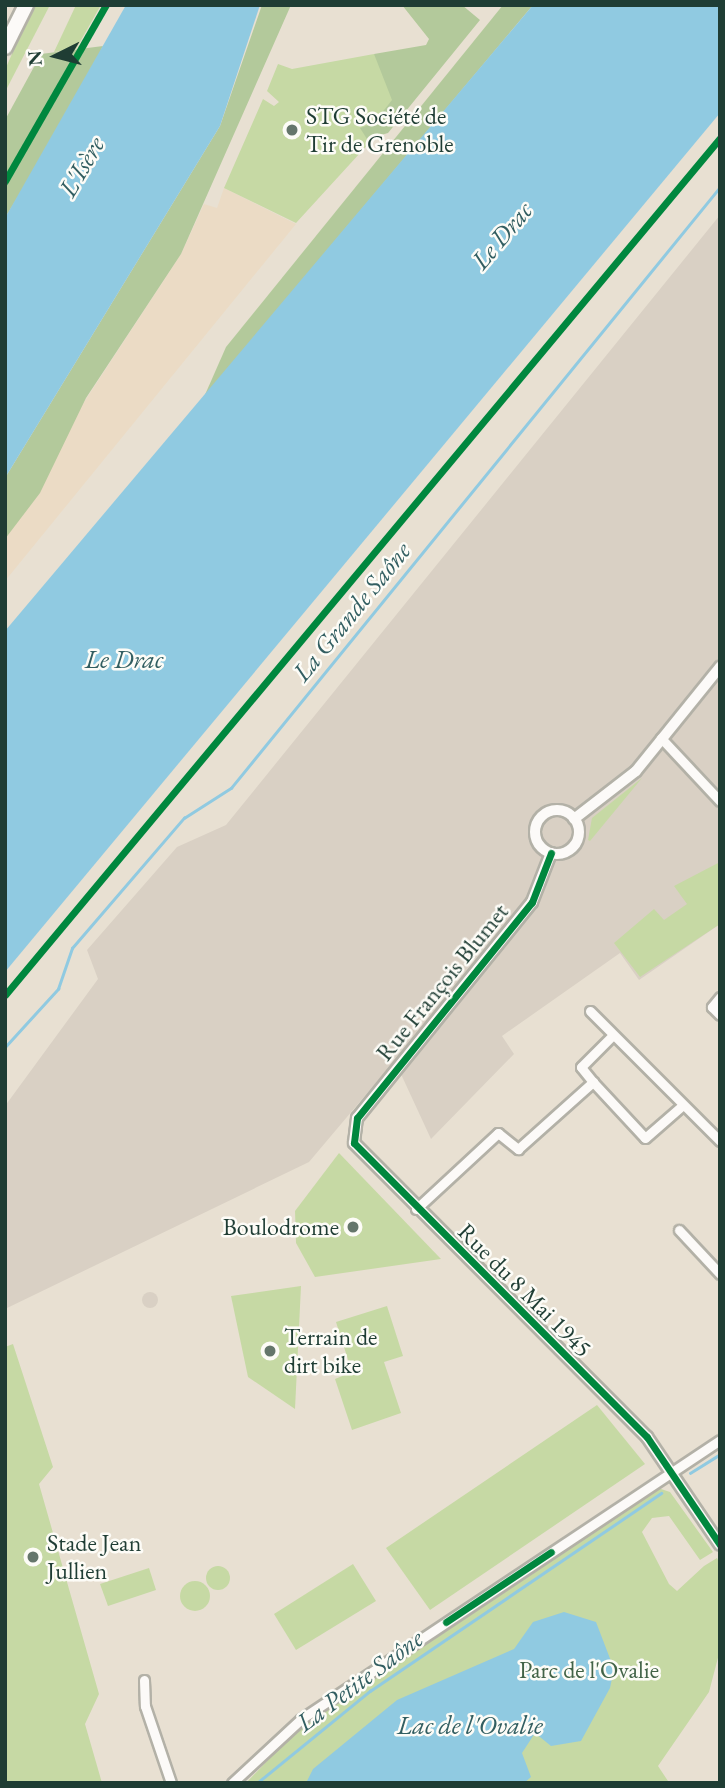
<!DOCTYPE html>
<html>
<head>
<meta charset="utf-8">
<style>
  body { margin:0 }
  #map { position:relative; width:725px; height:1788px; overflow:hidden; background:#e8e0d2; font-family:"EB Garamond",serif }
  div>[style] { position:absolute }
  .built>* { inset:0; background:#ebdbc5 }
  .industrial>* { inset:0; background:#d9d0c4 }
  .round { border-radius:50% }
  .green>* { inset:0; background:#c6d9a4 }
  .forest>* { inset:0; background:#b3c99b }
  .water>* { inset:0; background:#90cae1 }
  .stream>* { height:2.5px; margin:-1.25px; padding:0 1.25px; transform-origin:1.25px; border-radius:1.25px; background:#90cae1 }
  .roads { filter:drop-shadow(2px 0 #b3b1a7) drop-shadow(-2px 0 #b3b1a7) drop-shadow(0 2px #b3b1a7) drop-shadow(0 -2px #b3b1a7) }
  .minor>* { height:9px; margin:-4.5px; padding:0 4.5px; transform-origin:4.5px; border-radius:4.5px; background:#fcfaf8 }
  .tertiary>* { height:10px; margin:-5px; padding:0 5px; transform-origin:5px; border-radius:5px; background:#fcfaf8 }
  .tertiary>.ring { margin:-5px; padding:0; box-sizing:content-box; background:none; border:10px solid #fcfaf8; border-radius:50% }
  .trunk>* { height:14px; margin:-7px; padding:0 7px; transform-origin:7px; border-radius:7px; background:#fcfaf8 }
  .cycleway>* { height:7px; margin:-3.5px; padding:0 3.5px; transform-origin:3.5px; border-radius:3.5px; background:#00873e }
  .dots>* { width:19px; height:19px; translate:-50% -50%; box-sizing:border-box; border:4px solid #fdfcf7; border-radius:50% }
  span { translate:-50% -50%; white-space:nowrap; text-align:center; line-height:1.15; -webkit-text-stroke:5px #fdfcf7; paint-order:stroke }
  .poi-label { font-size:24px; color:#1f3d34 }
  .left { translate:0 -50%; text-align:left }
  .right { translate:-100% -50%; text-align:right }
  .street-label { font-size:24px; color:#1f3d34 }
  .park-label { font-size:24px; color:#426347 }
  .water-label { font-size:26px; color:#325e61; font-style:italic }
  .frame { position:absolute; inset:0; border:7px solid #1f3d34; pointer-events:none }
  .north { position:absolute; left:21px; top:21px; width:70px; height:70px; -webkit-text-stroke:5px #fdfcf7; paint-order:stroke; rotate:264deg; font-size:19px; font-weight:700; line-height:28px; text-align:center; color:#1f3d34 }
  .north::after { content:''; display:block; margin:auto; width:24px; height:32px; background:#1f3d34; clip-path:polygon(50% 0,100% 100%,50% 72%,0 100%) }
</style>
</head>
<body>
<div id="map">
  <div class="built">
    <div style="clip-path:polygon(224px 188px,296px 224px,5px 581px,5px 523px,181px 254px,204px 204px,217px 208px)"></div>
  </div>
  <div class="industrial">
    <div style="clip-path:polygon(720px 215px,720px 924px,639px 980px,620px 953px,502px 1036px,514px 1054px,431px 1139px,400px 1072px,390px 1066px,309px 1162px,5px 1309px,5px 1106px,98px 979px,87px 950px,177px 847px,226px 825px)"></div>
    <div class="round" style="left:142px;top:1292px;width:16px;height:16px"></div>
  </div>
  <div class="green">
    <div style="clip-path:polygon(33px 5px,50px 5px,5px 92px,5px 70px)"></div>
    <div style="clip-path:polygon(76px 5px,101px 5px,76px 49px,54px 52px)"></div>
    <div style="clip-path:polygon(374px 54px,414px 94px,296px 223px,224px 188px,263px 99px,274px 106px,279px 102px,267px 91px,278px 64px,292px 69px)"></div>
    <div style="clip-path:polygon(642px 778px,590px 841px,588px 840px,592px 818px)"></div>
    <div style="clip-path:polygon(720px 862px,720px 924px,640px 977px,614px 943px,654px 909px,664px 920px,687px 904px,674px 886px)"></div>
    <div style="clip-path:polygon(339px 1153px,441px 1259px,315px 1277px,296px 1243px,295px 1211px)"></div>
    <div style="clip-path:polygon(301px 1286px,295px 1409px,248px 1377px,231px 1296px)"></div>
    <div style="clip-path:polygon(387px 1306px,403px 1356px,384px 1362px,401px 1413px,352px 1430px,335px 1379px,352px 1372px,336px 1322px)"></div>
    <div style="clip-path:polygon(13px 1344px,53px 1467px,39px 1484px,99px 1694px,85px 1724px,102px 1783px,5px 1783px,5px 1347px)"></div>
    <div style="clip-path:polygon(597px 1405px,645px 1464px,430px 1610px,386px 1548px)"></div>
    <div style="clip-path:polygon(658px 1488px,670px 1492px,713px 1552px,700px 1560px,669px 1516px,652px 1518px,642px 1532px,669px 1584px,677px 1591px,704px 1566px,717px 1558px,720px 1564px,720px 1650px,709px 1692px,658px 1766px,668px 1781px,246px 1783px,296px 1731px)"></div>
    <div style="clip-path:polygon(353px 1564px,376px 1601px,296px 1650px,274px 1614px)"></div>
    <div class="round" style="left:206px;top:1566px;width:24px;height:24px"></div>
    <div style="clip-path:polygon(149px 1568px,156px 1590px,108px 1606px,100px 1584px)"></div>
    <div class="round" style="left:180px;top:1581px;width:30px;height:30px"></div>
  </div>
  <div class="forest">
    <div style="clip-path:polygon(262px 5px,291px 5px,181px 254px,86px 398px,40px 493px,5px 539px,5px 478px,220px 126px)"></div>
    <div style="clip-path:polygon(402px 5px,462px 5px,480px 20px,388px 133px,367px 139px,360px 128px,373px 124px,392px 100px,374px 54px,426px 45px,429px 39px)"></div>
    <div style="clip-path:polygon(503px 5px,533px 5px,204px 397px,226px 347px)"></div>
    <div style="clip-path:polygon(103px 46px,75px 103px,5px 218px,5px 120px,41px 54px)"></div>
  </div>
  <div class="water">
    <div style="clip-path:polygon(126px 5px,260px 5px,220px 126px,5px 478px,5px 218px)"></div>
    <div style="clip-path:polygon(533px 5px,720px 5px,720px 113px,5px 972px,5px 631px)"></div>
    <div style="clip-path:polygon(564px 1612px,596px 1622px,614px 1669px,610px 1688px,581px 1741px,551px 1746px,535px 1733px,522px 1753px,531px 1777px,524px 1783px,306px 1783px,313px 1769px,397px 1700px,514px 1649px,533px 1622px)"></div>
  </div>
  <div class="stream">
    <div style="left:5px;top:1047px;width:79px;rotate:-47.6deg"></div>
    <div style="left:58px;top:989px;width:43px;rotate:-71.1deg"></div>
    <div style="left:72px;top:948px;width:172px;rotate:-49.3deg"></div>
    <div style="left:184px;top:818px;width:56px;rotate:-32.6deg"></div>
    <div style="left:231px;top:788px;width:775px;rotate:-50.87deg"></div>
    <div style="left:690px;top:1473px;width:36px;rotate:-32deg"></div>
    <div style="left:257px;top:1783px;width:146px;rotate:-39.2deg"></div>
    <div style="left:370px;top:1691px;width:352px;rotate:-34.2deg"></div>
  </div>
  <div class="roads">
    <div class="minor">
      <div style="left:661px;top:738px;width:86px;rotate:46.9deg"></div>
      <div style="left:720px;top:997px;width:13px;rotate:129deg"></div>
      <div style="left:712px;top:1007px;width:11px;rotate:45deg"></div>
      <div style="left:590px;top:1011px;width:184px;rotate:45deg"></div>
      <div style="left:593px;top:1082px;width:76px;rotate:47.1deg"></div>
      <div style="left:645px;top:1138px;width:50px;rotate:-41deg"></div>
      <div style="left:416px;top:1209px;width:112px;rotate:-42.8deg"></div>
      <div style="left:498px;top:1133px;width:26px;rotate:39deg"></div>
      <div style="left:518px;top:1149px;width:101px;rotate:-41.8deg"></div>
      <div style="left:593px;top:1082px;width:19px;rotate:-129deg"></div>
      <div style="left:581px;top:1067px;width:45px;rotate:-45deg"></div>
      <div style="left:679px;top:1230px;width:60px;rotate:47deg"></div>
      <div style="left:144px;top:1680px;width:26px;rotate:88deg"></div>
      <div style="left:145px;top:1706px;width:81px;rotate:71.3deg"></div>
      <div style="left:232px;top:1783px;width:94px;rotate:-42.8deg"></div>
      <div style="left:301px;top:1719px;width:503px;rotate:-33.66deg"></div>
    </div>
    <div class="tertiary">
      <div class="ring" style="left:535px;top:810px;width:34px;height:34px"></div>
      <div style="left:574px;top:819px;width:78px;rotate:-37.7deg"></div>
      <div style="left:636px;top:771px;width:134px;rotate:-51.1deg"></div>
      <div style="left:551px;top:853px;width:53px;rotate:111.2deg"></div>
      <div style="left:532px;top:902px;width:278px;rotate:129deg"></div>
      <div style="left:357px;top:1118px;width:25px;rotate:97deg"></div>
      <div style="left:354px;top:1143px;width:415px;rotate:45.1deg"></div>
      <div style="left:647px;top:1437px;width:130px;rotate:55.9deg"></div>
    </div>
    <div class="trunk">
      <div style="left:5px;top:47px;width:47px;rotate:-63.4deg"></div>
    </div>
  </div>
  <div class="cycleway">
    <div style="left:5px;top:181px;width:203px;rotate:-60.2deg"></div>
    <div style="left:551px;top:853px;width:53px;rotate:111.2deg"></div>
    <div style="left:532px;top:902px;width:278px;rotate:129deg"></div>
    <div style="left:357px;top:1118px;width:25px;rotate:97deg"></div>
    <div style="left:354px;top:1143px;width:415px;rotate:45.1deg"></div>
    <div style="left:647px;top:1437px;width:130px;rotate:55.9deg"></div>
    <div style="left:5px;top:995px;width:1116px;rotate:-50.16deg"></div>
    <div style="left:446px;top:1622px;width:126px;rotate:-33.7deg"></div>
  </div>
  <div class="dots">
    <div style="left:292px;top:130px;background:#65766b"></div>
    <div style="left:353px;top:1227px;background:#65766b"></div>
    <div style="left:270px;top:1351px;background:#65766b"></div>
    <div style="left:33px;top:1557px;background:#65766b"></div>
  </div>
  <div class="poi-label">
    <span class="left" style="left:306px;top:130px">STG Société de<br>Tir de Grenoble</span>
    <span class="right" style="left:339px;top:1227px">Boulodrome</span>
    <span class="left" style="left:284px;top:1351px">Terrain de<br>dirt bike</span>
    <span class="left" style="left:47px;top:1557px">Stade Jean<br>Jullien</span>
  </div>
  <div class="street-label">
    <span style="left:442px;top:982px;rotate:-51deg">Rue François Blumet</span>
    <span style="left:525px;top:1290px;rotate:45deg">Rue du 8 Mai 1945</span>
  </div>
  <div class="park-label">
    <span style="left:589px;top:1670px">Parc de l'Ovalie</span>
  </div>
  <div class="water-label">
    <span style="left:82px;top:167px;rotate:-60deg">L'Isère</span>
    <span style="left:502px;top:236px;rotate:-50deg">Le Drac</span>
    <span style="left:352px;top:612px;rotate:-51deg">La Grande Saône</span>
    <span style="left:124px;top:660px">Le Drac</span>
    <span style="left:360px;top:1681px;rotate:-37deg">La Petite Saône</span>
    <span style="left:470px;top:1726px">Lac de l'Ovalie</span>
  </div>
  <div class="frame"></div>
  <div class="north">N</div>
</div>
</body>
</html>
